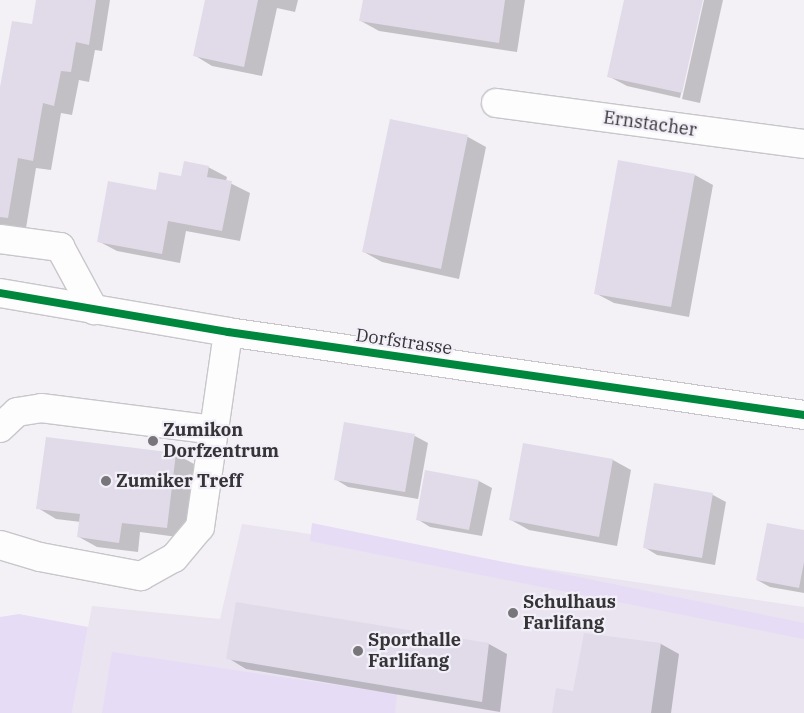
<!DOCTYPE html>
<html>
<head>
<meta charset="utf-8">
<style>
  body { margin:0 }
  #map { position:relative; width:804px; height:713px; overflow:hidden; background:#f3f1f6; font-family:"IBM Plex Serif",serif }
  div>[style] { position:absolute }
  .built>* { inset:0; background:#e9e4f0 }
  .green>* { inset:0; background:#e6dcf5 }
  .shadow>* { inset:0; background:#0003 }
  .building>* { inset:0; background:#e1dbe9 }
  .roads { filter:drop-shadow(1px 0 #c8c6ca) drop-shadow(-1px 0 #c8c6ca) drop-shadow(0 1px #c8c6ca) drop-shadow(0 -1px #c8c6ca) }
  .minor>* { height:28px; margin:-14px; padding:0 14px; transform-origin:14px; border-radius:14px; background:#fdfdfe }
  .cycleway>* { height:8px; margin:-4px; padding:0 4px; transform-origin:4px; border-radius:4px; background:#00873e }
  .dots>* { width:14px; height:14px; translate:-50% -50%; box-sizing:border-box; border:2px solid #f3eff8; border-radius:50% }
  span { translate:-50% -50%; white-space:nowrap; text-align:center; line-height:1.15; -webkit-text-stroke:4.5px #f3eff8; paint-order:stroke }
  .street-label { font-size:18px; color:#353437 }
  .poi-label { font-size:18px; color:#353437; font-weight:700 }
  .left { translate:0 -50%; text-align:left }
</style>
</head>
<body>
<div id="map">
  <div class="built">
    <div style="clip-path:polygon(242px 524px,804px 607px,804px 713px,72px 713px,92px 606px,220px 619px)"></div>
  </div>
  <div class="green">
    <div style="clip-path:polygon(312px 523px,804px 623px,804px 639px,310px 541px)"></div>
    <div style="clip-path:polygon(19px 614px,88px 627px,72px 713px,0 713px,0 617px)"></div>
    <div style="clip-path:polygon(112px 652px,397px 694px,395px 713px,102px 713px)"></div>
  </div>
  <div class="shadow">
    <div style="clip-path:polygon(37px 0,110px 0,102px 51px,95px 50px,89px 82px,79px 80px,72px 115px,61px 113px,51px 170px,36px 168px,26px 228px,0 224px,0 92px,38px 26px)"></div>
    <div style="clip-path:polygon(206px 0,298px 0,295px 12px,277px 8px,262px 76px,212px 66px,194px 55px)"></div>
    <div style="clip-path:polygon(364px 0,525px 0,517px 52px,379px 31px,361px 21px)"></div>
    <div style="clip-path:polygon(625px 0,702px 0,680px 98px,627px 86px,608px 76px)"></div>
    <div style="clip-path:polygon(704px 0,723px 0,700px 103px,682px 99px)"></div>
    <div style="clip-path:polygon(391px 121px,468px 137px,486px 147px,459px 279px,382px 262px,364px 252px)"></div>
    <div style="clip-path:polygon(208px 167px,227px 177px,226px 181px,250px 193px,240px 241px,186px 231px,180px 263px,117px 251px,98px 241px,157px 192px)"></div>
    <div style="clip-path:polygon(695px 175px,713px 185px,689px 317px,614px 303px,595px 293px)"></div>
    <div style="clip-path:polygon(415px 436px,428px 443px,418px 499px,348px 487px,335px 479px)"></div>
    <div style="clip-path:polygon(47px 438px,176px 454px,194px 464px,185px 538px,140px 532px,138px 552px,97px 547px,79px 537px,81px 522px,56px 519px,38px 508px)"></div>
    <div style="clip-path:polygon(613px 460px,631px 470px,617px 546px,529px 530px,511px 520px)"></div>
    <div style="clip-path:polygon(479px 481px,492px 488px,482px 536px,430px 527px,417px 519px)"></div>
    <div style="clip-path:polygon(655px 484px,713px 495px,726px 502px,715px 565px,657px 555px,644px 547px)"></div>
    <div style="clip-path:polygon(804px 531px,804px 593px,770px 587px,757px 580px)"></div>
    <div style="clip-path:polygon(585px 634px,661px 644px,679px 654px,671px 713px,553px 713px,574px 692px)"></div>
    <div style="clip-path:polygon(489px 644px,507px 654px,500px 712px,246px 669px,228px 658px)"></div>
  </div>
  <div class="building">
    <div style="clip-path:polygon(36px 0,96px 0,89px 45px,76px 42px,71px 72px,61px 71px,54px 106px,43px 103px,33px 161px,18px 158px,8px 218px,0 217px,0 87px,12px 21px,32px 24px)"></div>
    <div style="clip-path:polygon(205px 0,258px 0,244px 67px,193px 56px)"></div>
    <div style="clip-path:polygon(363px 0,505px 0,499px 43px,359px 21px)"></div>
    <div style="clip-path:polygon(624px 0,703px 0,682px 93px,607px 77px)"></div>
    <div style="clip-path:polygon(390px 119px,468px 135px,441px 269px,362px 252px)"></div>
    <div style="clip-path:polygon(618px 160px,695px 174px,671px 307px,594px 294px)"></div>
    <div style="clip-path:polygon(184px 161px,209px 166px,207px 177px,232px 181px,222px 231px,168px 221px,162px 254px,97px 242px,108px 181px,156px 190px,159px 172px,181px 176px)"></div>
    <div style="clip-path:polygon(344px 422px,415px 434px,405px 492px,334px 480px)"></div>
    <div style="clip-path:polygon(46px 437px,176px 453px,167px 528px,122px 523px,119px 543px,77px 537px,80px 514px,36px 509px)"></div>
    <div style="clip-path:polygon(523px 443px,613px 459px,599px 537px,509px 520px)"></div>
    <div style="clip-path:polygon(425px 470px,479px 480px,469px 530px,416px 520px)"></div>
    <div style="clip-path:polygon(654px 483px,713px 493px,702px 558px,643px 548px)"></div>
    <div style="clip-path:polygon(767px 523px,804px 530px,804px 562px,799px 588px,756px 580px)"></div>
    <div style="clip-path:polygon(236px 602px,489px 643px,482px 702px,226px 659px)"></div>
    <div style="clip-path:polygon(584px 633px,661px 643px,651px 713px,552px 713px,556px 688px,573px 691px)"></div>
  </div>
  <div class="roads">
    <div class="minor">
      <div style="left:496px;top:103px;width:311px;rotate:7.6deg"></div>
      <div style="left:0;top:239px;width:61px;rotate:7.6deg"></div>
      <div style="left:60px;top:247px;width:72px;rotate:61.6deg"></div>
      <div style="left:0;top:293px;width:231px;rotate:9.7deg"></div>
      <div style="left:228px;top:332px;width:582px;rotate:8.2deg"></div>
      <div style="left:0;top:428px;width:23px;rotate:-43deg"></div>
      <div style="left:17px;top:412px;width:24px;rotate:-9deg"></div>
      <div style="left:41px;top:408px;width:174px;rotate:7.2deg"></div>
      <div style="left:0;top:545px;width:42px;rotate:16.7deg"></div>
      <div style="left:40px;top:557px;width:103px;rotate:10.7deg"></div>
      <div style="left:141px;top:576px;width:38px;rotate:-29deg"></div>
      <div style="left:174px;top:558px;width:40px;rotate:-50deg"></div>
      <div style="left:200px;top:527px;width:197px;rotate:-81.8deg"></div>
    </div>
  </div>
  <div class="cycleway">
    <div style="left:0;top:293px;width:231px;rotate:9.7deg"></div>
    <div style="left:228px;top:332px;width:582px;rotate:8.2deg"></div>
  </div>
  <div class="dots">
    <div style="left:153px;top:441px;background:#78767a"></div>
    <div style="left:106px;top:481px;background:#78767a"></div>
    <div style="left:513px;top:613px;background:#78767a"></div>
    <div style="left:358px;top:651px;background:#78767a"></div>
  </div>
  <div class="street-label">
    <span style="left:650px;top:124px;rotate:8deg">Ernstacher</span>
    <span style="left:404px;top:342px;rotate:8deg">Dorfstrasse</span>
  </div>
  <div class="poi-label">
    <span class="left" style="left:163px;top:441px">Zumikon<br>Dorfzentrum</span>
    <span class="left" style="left:116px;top:481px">Zumiker Treff</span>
    <span class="left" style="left:523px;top:613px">Schulhaus<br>Farlifang</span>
    <span class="left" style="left:368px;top:651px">Sporthalle<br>Farlifang</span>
  </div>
</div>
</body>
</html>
